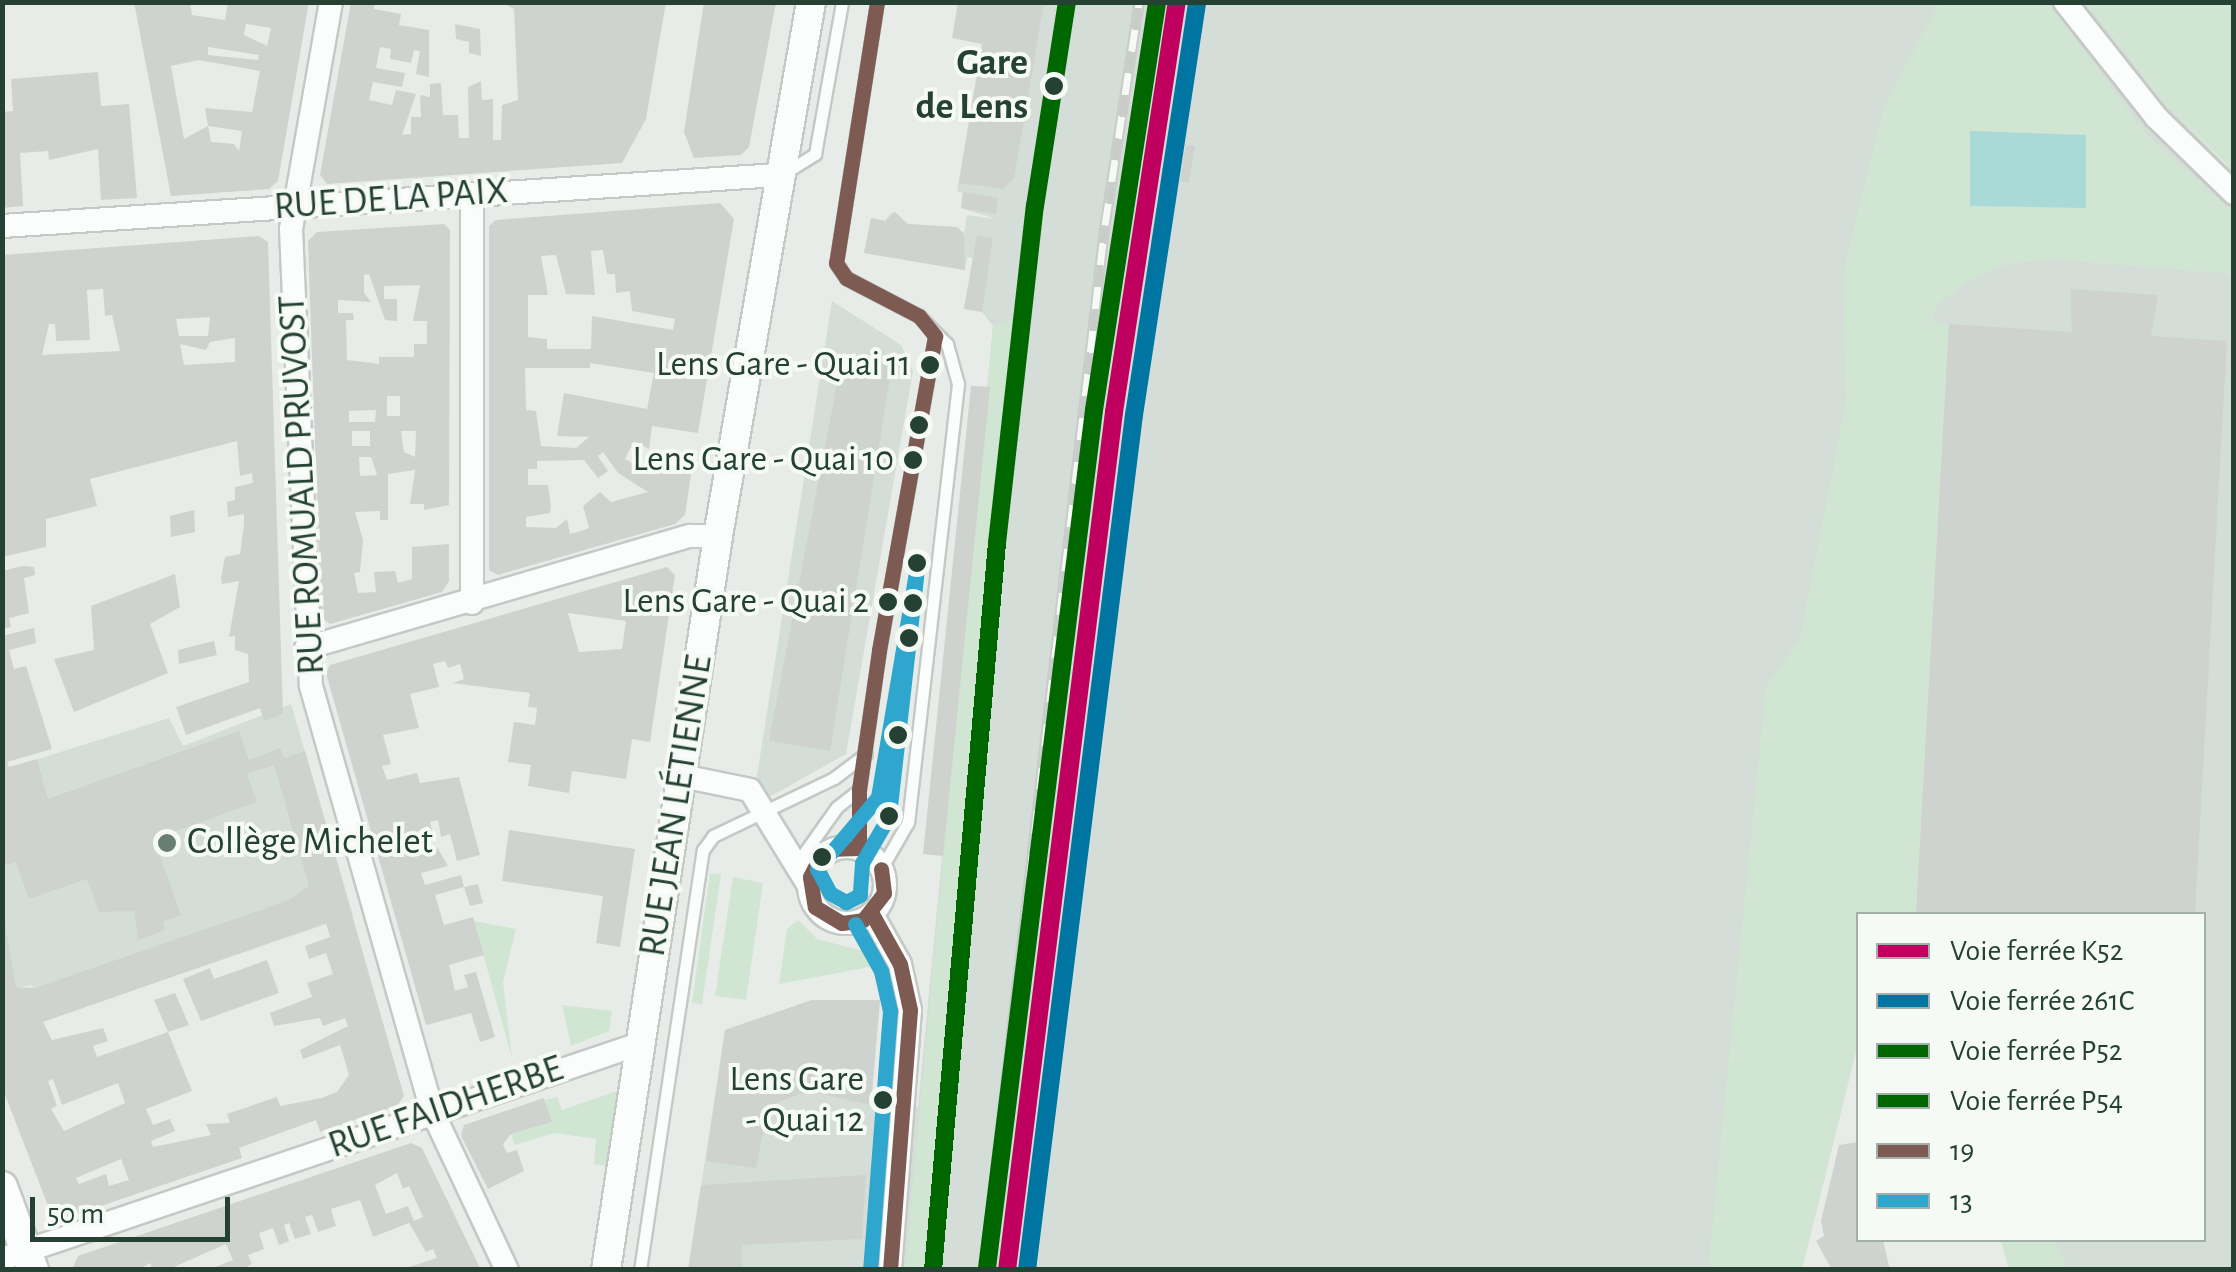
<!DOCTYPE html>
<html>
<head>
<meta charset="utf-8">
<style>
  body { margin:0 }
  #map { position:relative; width:2236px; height:1272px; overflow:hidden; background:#e7ece9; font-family:"Alegreya Sans",sans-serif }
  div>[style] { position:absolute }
  .built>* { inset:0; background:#d5ddd8 }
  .green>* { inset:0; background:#d1e5d3 }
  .water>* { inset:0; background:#a9dad7 }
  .building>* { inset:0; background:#ced3d0 }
  .roads { filter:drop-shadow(2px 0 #c4c9c6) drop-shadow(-2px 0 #c4c9c6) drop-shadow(0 2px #c4c9c6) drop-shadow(0 -2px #c4c9c6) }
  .service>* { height:11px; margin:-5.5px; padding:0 5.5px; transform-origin:5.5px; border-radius:5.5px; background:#fbfcfc }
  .minor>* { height:22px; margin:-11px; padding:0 11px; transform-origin:11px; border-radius:11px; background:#fbfcfc }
  .minor>.ring { margin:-11px; padding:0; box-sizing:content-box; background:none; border:22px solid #fbfcfc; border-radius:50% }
  .tertiary>* { height:28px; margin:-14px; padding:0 14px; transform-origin:14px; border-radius:14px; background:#fbfcfc }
  .secondary>* { height:30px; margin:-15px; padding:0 15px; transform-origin:15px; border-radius:15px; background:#fbfcfc }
  .rail>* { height:11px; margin-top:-5.5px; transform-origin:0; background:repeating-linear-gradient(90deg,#f6faf7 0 22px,#c8cdca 0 44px); box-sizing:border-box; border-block:2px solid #c8cdca }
  .bus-1>* { height:15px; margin:-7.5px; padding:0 7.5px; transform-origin:7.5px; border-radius:7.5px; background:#7d5a52 }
  .bus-2>* { height:15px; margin:-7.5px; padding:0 7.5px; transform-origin:7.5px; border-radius:7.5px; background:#2ea6cd }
  .rail-1>* { height:18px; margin:-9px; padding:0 9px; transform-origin:9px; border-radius:9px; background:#bf005f }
  .rail-2>* { height:18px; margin:-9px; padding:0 9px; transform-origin:9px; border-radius:9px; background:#0075a1 }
  .rail-3>* { height:18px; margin:-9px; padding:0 9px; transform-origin:9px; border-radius:9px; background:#060 }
  .rail-4>* { height:18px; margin:-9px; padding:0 9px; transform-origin:9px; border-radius:9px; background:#060 }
  .dots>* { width:28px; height:28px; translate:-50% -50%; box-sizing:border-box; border:5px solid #f6faf7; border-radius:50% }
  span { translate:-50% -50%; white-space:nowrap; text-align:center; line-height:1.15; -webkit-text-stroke:8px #f6faf7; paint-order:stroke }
  .bus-label { font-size:36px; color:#244133 }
  .right { translate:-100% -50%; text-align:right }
  .stop-label { font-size:38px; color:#244133; font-weight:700 }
  .street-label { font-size:38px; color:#244133 }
  .poi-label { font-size:38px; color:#244133 }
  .left { translate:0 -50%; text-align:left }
  .frame { position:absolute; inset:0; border:5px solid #244133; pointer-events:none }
  .legend { position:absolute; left:1856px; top:912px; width:350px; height:330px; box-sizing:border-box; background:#f6faf7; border:2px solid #a2b0a9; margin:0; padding:12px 18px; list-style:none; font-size:30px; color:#244133 }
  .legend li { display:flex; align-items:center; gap:20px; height:50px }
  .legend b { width:50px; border:2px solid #a2b0a9 }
  .scale { position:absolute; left:30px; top:1197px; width:200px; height:45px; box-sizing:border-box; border:5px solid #244133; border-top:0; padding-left:12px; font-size:30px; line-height:35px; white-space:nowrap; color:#244133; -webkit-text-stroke:8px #f6faf7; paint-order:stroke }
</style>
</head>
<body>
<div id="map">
  <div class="built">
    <div style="clip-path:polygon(958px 3px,2087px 3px,2163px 101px,2227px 166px,2233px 154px,2233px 1269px,2009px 1269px,2001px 1240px,2204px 1240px,2204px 914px,1858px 914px,1858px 1043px,1802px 1269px,688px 1270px,725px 1030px,812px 1000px,880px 1000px,871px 1104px,918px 1107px,993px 326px,982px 312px,964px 309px,973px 258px,967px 257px,965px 270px,864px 253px,872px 218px,885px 221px,892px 212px,908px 224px,957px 227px,964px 233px,967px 215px,996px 219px,961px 208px,963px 193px,957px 191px,982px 44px,973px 42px)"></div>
    <div style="clip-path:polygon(832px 301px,901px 345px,913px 371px,846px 754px,752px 807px)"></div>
    <div style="clip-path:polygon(291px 704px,353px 915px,43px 1021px,32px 985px,3px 990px,3px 770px,169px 718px,183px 746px)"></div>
  </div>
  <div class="green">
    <div style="clip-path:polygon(1939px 3px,2049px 3px,2146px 134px,2233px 212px,2233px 274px,2058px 260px,2011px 263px,1969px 281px,1936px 306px,1932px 322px,1949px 324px,1916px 914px,1858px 914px,1858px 1043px,1802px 1269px,1708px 1270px,1766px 687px,1800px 639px,1846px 400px,1843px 278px,1860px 201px,1884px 107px)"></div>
    <div style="clip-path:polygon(2087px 3px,2233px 3px,2233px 171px,2163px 101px)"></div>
    <div style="clip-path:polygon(1014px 319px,923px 1269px,905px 1270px,993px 326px)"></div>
    <div style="clip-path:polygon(710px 873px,721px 874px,702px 1004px,692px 1003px)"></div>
    <div style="clip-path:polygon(733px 877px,763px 883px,746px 1000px,715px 996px)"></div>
    <div style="clip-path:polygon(798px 920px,817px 939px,863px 951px,880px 965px,779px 984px,787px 929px)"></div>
    <div style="clip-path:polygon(474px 921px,516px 929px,503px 982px,512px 1058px)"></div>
    <div style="clip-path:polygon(562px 1005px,612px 1011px,609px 1031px,571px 1046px)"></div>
    <div style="clip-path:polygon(620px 1090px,608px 1166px,594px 1164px,596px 1139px,554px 1133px,515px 1145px,511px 1134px,551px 1122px,545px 1100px,557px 1097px,562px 1110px)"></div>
    <div style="clip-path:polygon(2001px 1240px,2055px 1240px,2068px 1269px,2009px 1269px)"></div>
  </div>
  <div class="water">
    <div style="clip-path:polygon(1970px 131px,2086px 135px,2086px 208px,1970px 206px)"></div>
  </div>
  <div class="building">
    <div style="clip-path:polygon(evenodd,134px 2px,190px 2px,192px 15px,225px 20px,228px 2px,309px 2px,278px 181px,269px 189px,171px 196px,134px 2px,246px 24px,271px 28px,267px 46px,244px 35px,246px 24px,134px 2px,208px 47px,259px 55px,258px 60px,208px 55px,208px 47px,134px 2px,199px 60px,260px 71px,252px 112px,205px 108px,208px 126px,242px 131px,239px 151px,234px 144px,211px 142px,208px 126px,184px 139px,171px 66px,199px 60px)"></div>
    <div style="clip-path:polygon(351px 2px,375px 2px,374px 9px,401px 14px,399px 25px,429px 30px,429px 77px,416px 74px,420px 51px,414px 50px,411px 63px,390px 59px,391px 49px,380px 47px,376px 68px,405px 73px,402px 87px,373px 82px,369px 100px,392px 105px,396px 90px,416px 94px,402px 135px,411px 134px,411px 117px,421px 117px,420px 95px,430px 97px,430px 84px,441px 83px,443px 115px,458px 115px,459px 138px,469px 138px,468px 87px,481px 81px,482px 100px,493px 99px,493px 140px,501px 140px,502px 105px,518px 100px,514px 9px,501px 2px,666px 2px,646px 119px,622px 163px,327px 184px,320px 175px)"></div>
    <div style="clip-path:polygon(704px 2px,776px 2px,749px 147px,741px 155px,694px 158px,684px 132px)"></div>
    <div style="clip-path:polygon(958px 2px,1044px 2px,1014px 179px,1003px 189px,959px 183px,982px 44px,952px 38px)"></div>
    <div style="clip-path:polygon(455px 24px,480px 29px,481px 56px,469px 53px,469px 42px,456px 39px)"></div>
    <div style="clip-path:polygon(98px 72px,101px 106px,129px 104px,137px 198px,101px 200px,98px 149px,49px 160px,48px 151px,20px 153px,23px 206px,2px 208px,2px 112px,13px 111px,11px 79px)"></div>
    <div style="clip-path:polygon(1186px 145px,1195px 146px,1189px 183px,1180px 181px)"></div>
    <div style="clip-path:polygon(963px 192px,998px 198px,996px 214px,961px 208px)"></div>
    <div style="clip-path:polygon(evenodd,720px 203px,734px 219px,698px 433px,652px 426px,649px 449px,634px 441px,625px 459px,653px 475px,664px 468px,666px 455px,693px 461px,685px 515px,675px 524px,498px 575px,489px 570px,489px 226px,496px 220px,720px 203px,603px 250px,607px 274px,615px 274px,616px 293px,630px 291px,632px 311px,675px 319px,673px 330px,592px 316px,591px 349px,547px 349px,547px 339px,528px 337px,528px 295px,548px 295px,541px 256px,556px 255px,566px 294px,595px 295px,591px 251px,603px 250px,720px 203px,590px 363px,654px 373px,647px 409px,564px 393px,557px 436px,589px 437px,576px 448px,541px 446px,536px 411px,526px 410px,525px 368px,590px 368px,590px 363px,720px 203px,603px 452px,618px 473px,648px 492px,611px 502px,600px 492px,583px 506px,589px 528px,584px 530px,570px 534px,567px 519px,556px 528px,526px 527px,526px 517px,550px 513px,551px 507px,548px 485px,528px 485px,528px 469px,537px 469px,537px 461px,584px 460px,598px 478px,608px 471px,598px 456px,603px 452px)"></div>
    <div style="clip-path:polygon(895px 212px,908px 224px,957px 227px,964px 234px,965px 270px,864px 253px,871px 218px,885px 221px)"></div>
    <div style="clip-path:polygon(evenodd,444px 224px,450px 230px,449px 505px,424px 510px,424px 504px,410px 504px,415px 470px,388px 474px,388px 520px,380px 520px,380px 511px,355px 512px,363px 540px,360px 572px,354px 573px,358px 593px,376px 592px,374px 572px,395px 571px,398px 583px,412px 579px,412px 547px,449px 544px,449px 581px,442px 592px,330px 624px,321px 617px,308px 241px,317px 232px,444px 224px,369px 274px,385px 320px,397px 321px,397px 299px,384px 299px,384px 286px,420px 285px,413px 321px,427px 321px,427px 344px,414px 344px,414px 357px,379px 357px,379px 364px,347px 360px,346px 320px,354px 320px,353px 313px,338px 313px,338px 300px,371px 302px,364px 293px,364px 275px,369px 274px,444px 224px,387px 396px,400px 396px,400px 416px,387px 416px,387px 396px,444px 224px,376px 410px,375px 422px,349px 422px,349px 411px,376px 410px,444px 224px,352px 431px,370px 431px,370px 446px,352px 446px,352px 431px,444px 224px,401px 431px,416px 431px,415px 457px,404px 452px,401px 431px,444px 224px,359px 457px,371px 457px,377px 475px,360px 476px,359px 457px)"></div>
    <div style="clip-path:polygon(977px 235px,993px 238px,982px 312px,964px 309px)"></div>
    <div style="clip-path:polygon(evenodd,259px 236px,268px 242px,283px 714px,264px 721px,260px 708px,186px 735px,176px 707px,249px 682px,248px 654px,235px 650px,235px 636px,229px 637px,239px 581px,222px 584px,221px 578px,225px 557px,240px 554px,244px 524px,244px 514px,228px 517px,227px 502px,235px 500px,235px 487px,253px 483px,252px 473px,240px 476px,237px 441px,90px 479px,97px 506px,46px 519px,46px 547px,2px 557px,2px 255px,259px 236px,103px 289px,105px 316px,112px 315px,120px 351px,42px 355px,49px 324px,55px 324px,56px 341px,90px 340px,87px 290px,103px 289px,259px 236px,210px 317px,208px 336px,179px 336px,176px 319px,210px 317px,259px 236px,235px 338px,235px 362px,184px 365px,180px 344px,206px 350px,210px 342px,235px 338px)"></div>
    <div style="clip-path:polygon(2070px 289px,2158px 295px,2151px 336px,2227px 341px,2195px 914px,1916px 914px,1949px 324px,2072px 332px)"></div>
    <div style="clip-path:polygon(842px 357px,892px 365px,830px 751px,769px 741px)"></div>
    <div style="clip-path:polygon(971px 386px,990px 387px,943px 856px,923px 854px)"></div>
    <div style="clip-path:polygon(194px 510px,195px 532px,171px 537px,170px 516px)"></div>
    <div style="clip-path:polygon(22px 566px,34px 567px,35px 575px,24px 578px,29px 613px,9px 618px,11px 627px,2px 629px,2px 571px)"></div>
    <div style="clip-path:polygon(evenodd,667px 567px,675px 575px,650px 742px,632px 739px,626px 779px,572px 771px,569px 793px,528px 786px,531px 765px,508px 762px,514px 722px,535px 725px,537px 708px,528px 707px,530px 693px,453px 683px,464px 679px,460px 664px,448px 668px,445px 661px,433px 664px,439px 687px,410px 694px,419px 728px,383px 735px,391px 764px,382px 766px,387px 780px,417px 773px,420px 783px,459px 777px,480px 855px,457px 861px,450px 834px,441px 837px,438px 820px,430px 822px,434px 838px,425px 841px,427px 850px,437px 847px,448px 866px,421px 873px,425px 885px,461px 875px,464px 887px,435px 895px,444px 925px,473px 917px,484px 955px,449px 965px,455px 991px,468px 987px,464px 975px,476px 972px,495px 1037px,480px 1042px,471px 1013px,426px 1025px,326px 673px,330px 665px,667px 567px,568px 613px,626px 621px,622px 649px,579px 652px,568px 613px)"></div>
    <div style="clip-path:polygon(175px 574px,180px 607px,150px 624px,168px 673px,74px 712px,54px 659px,94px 650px,91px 606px)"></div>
    <div style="clip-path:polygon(evenodd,34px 628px,36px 643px,9px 650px,14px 669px,26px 666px,52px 749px,7px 762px,9px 767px,37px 759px,48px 799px,239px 731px,249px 760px,280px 748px,284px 758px,305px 751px,404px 1096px,397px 1106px,320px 1132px,316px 1120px,239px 1148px,242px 1158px,63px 1219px,52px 1216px,2px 1087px,2px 906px,16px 987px,35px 988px,289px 900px,309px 886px,274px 765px,247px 774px,257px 802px,154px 839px,181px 915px,163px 922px,165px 930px,138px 940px,134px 911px,99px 912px,87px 879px,29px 899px,16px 862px,2px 866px,2px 636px,34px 628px,326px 923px,330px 937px,305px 946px,309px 959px,326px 953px,333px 974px,307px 983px,312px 997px,270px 1013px,274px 1026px,320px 1018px,323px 1026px,345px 1018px,348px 1026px,300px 1050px,303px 1059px,340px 1045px,349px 1075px,337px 1092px,322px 1098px,280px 1106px,277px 1097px,227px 1114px,230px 1123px,206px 1124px,211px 1135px,153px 1147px,151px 1141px,175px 1131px,170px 1119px,153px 1125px,146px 1109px,192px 1091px,168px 1032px,97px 1057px,93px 1046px,108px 1041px,103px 1028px,52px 1040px,43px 1022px,326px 923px,34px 628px,53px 1079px,62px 1105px,118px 1083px,125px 1103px,64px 1131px,51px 1109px,57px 1106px,48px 1081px,53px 1079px,34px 628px,121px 1159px,129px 1180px,109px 1186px,106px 1174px,79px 1184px,76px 1178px,121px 1159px)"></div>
    <div style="clip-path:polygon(214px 641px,217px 655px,179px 664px,178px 650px)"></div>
    <div style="clip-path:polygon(509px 830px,635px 849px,620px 947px,596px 943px,603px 896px,502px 881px)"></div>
    <div style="clip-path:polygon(478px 884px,483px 903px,470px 906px,464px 887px)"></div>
    <div style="clip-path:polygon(267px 960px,279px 993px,201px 1021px,183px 979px,210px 968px,214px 979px)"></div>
    <div style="clip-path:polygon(175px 993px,189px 1025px,168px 1032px,154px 1000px)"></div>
    <div style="clip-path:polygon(812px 1000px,880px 1000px,871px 1105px,808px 1091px,768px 1106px,756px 1168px,706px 1161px,725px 1030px)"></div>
    <div style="clip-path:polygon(544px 1098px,552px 1122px,511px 1134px,503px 1144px,507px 1153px,517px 1150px,524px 1171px,488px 1189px,461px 1136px,464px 1125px)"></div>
    <div style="clip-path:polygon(1858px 1142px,1858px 1240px,1883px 1240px,1890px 1270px,1832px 1270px,1816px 1241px,1824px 1236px,1821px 1221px,1839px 1145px)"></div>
    <div style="clip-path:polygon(evenodd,411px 1143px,422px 1148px,481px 1270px,400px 1270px,437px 1258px,433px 1249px,426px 1252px,409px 1223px,373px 1237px,360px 1200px,331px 1209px,336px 1226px,318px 1232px,312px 1215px,305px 1217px,311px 1234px,295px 1239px,289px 1223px,284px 1225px,289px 1241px,279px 1245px,273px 1228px,259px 1233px,264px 1249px,248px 1255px,252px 1264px,241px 1270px,208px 1270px,233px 1260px,226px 1244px,167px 1270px,153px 1270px,150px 1263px,138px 1270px,73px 1268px,78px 1256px,411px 1143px,397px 1173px,403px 1189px,409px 1186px,423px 1217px,414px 1221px,408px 1206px,386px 1214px,375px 1185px,397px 1173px)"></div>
    <div style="clip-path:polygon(866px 1175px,862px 1239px,741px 1245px,742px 1270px,688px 1270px,701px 1185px)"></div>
  </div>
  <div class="roads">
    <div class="service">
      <div style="left:877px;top:2px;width:264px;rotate:98.9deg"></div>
      <div style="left:836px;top:263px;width:18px;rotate:56deg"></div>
      <div style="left:846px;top:278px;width:82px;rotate:27.5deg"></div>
      <div style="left:919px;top:316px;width:40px;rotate:45deg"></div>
      <div style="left:947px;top:344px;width:41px;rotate:74.6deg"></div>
      <div style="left:958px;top:384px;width:441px;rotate:96.5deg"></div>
      <div style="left:908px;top:822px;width:54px;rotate:119.9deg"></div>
      <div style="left:783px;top:174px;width:38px;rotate:-32deg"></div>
      <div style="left:815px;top:154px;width:154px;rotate:-79.9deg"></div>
      <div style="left:859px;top:848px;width:58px;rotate:-90deg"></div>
      <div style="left:859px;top:790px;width:140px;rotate:-81.8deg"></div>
      <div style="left:879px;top:651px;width:320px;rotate:-79.9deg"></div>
      <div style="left:795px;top:866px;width:72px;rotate:-54.6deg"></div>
      <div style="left:837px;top:807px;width:28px;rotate:-38deg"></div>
      <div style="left:640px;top:1270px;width:425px;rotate:-81.5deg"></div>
      <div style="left:703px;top:850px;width:17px;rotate:-54deg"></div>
      <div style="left:713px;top:836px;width:134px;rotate:-25.6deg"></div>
      <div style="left:834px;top:778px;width:40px;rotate:-37deg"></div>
    </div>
    <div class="minor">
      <div style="left:331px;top:2px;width:230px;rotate:100deg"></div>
      <div style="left:291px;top:229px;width:457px;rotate:87.5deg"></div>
      <div style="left:311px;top:686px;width:444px;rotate:74.1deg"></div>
      <div style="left:433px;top:1113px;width:174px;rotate:64.8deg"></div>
      <div style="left:2065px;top:2px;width:147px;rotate:51.6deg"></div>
      <div style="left:2156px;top:117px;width:109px;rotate:44.3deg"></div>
      <div style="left:2px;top:226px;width:779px;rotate:-3.76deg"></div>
      <div style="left:472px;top:603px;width:409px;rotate:-90deg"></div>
      <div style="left:306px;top:648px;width:400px;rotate:-16.3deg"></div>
      <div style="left:690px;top:536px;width:28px"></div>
      <div style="left:682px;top:776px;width:69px;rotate:11.6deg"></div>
      <div style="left:750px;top:790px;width:113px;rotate:58.4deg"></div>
      <div class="ring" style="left:809px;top:847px;width:54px;height:54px"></div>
      <div style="left:872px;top:914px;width:57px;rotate:60.8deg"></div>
      <div style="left:900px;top:964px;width:47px;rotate:77.7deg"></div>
      <div style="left:910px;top:1010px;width:261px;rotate:94.4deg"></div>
      <div style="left:2px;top:1259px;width:672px;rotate:-18.65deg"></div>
    </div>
    <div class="tertiary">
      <div style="left:606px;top:1270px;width:742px;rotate:-81.32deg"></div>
      <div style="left:718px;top:536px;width:542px;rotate:-80.12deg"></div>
    </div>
    <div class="secondary">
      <div style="left:2px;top:1187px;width:89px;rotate:69.5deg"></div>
    </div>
  </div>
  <div class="rail">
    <div style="left:984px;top:1270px;width:1052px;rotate:-83.4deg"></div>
    <div style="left:1105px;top:225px;width:226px;rotate:-81.3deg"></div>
  </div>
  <div class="bus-1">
    <div style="left:877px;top:2px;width:264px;rotate:98.9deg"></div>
    <div style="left:836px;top:263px;width:18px;rotate:56deg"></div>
    <div style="left:846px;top:278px;width:82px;rotate:27.5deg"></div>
    <div style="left:919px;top:316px;width:26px;rotate:51deg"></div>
    <div style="left:935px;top:336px;width:320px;rotate:100.1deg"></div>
    <div style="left:879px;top:651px;width:140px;rotate:98.2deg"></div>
    <div style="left:859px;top:790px;width:58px;rotate:90deg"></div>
    <div style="left:859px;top:848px;width:24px;rotate:178deg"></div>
    <div style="left:835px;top:849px;width:19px;rotate:148deg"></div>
    <div style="left:819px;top:859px;width:20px;rotate:117deg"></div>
    <div style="left:810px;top:877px;width:30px;rotate:81deg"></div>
    <div style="left:815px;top:907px;width:31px;rotate:31deg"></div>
    <div style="left:842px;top:923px;width:21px;rotate:-8deg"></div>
    <div style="left:863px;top:920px;width:34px;rotate:-52deg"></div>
    <div style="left:884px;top:893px;width:24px;rotate:-97deg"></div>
    <div style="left:872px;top:914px;width:57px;rotate:60.8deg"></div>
    <div style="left:900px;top:964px;width:47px;rotate:77.7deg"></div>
    <div style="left:910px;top:1010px;width:261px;rotate:94.4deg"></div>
  </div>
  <div class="bus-2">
    <div style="left:918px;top:560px;width:258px;rotate:96.5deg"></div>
    <div style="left:889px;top:816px;width:54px;rotate:119.9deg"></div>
    <div style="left:862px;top:863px;width:32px;rotate:94deg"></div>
    <div style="left:860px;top:895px;width:16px;rotate:153deg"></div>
    <div style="left:846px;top:902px;width:18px;rotate:-151deg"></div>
    <div style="left:830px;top:893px;width:27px;rotate:-118deg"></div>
    <div style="left:817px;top:869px;width:94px;rotate:-49.7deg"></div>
    <div style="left:878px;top:797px;width:240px;rotate:-80.4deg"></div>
    <div style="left:855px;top:924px;width:54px;rotate:61deg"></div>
    <div style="left:881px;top:971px;width:41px;rotate:77.3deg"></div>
    <div style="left:890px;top:1011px;width:258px;rotate:94.4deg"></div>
  </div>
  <div class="rail-1">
    <div style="left:1007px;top:1270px;width:865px;rotate:-82.89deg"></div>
    <div style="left:1114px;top:412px;width:415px;rotate:-81.3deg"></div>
  </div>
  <div class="rail-2">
    <div style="left:1027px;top:1270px;width:862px;rotate:-82.87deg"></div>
    <div style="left:1134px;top:415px;width:415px;rotate:-81.3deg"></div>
  </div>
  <div class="rail-3">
    <div style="left:987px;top:1268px;width:865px;rotate:-82.89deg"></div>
    <div style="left:1094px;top:410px;width:413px;rotate:-81.2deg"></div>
  </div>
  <div class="rail-4">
    <div style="left:933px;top:1270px;width:730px;rotate:-84.97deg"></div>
    <div style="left:997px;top:543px;width:339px;rotate:-83.6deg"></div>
    <div style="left:1035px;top:206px;width:206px;rotate:-81.1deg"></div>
  </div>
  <div class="dots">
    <div style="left:1054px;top:86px;background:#244133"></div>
    <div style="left:930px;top:365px;background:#244133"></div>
    <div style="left:919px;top:425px;background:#244133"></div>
    <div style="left:913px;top:460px;background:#244133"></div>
    <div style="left:917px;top:563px;background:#244133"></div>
    <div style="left:888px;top:602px;background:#244133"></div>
    <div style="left:913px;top:603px;background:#244133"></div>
    <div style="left:909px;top:638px;background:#244133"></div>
    <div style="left:898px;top:735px;background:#244133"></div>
    <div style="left:889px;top:816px;background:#244133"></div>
    <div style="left:167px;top:843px;background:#687d73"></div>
    <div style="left:822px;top:857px;background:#244133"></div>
    <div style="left:883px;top:1100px;background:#244133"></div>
  </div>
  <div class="bus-label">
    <span class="right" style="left:911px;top:365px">Lens Gare - Quai 11</span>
    <span class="right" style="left:894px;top:460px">Lens Gare - Quai 10</span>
    <span class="right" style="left:869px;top:602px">Lens Gare - Quai 2</span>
    <span class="right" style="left:864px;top:1100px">Lens Gare<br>- Quai 12</span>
  </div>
  <div class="stop-label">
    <span class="right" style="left:1028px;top:86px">Gare<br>de Lens</span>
  </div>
  <div class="street-label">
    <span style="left:391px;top:200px;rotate:-4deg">RUE DE LA PAIX</span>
    <span style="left:303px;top:485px;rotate:-93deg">RUE ROMUALD PRUVOST</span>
    <span style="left:677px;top:806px;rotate:-81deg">RUE JEAN LÉTIENNE</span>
    <span style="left:446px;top:1108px;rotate:-19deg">RUE FAIDHERBE</span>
  </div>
  <div class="poi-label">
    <span class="left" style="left:187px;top:843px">Collège Michelet</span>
  </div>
  <div class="frame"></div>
  <ul class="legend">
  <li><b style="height:12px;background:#bf005f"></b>Voie ferrée K52</li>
  <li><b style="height:12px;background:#0075a1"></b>Voie ferrée 261C</li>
  <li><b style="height:12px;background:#060"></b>Voie ferrée P52</li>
  <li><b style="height:12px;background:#060"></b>Voie ferrée P54</li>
  <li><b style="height:12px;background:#7d5a52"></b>19</li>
  <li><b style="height:12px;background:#2ea6cd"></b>13</li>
  </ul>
  <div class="scale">50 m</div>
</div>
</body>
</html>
